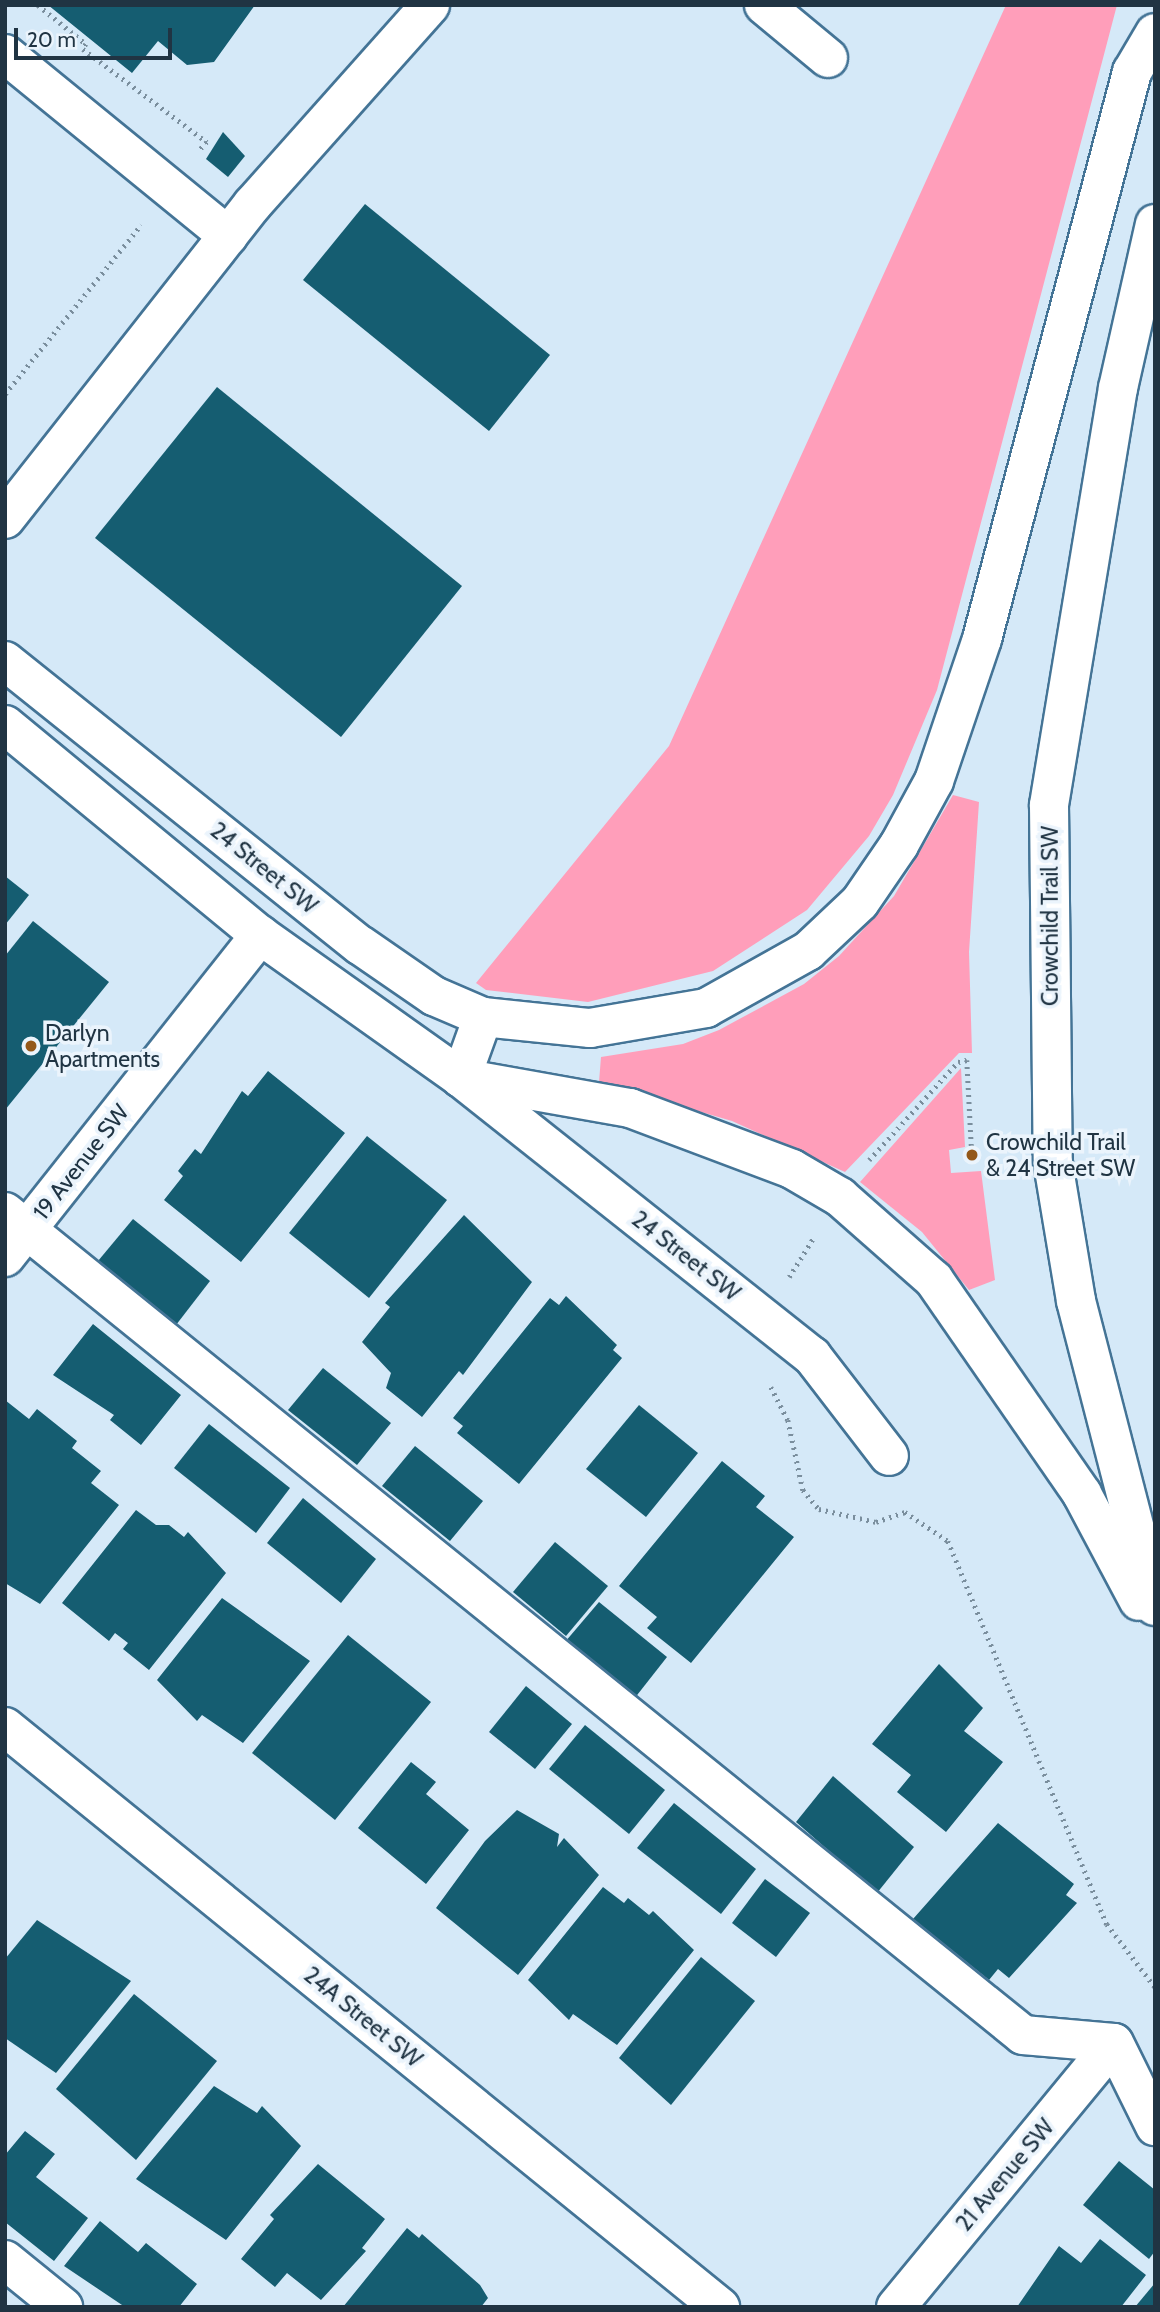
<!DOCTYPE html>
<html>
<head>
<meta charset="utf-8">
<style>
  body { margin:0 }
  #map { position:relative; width:1160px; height:2312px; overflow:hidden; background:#d5e9f8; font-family:Cabin,sans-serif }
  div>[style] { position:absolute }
  .green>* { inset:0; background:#ff9eba }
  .building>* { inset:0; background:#155d71 }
  .path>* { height:4.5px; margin-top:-2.25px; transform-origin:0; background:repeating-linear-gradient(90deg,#7a8e9d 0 2px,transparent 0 7px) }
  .roads { filter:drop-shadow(2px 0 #447496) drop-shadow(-2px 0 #447496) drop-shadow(0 2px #447496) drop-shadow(0 -2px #447496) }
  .minor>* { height:38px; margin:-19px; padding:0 19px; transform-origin:19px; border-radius:19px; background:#fff }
  .highway>* { height:38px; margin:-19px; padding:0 19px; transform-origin:19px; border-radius:19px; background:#fff }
  .dots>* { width:19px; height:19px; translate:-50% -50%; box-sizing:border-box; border:4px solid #ebf4fc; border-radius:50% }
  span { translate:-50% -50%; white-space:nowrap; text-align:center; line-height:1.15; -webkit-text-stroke:7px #ebf4fc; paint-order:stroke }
  .street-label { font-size:23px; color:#203443 }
  .poi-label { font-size:23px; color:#203443 }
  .left { translate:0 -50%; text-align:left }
  .frame { position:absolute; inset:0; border:7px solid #203443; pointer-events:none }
  .scale { position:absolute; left:14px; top:28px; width:158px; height:32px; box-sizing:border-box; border:4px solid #203443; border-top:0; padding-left:9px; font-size:21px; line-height:24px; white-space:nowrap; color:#203443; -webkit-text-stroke:5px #ebf4fc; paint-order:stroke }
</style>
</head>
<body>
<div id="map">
  <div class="green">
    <div style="clip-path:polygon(1006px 5px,1117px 5px,937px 690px,893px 795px,869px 836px,807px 910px,713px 971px,588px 1002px,486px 990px,476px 983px,669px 746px)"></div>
    <div style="clip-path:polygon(953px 795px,979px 802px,969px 952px,972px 1053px,959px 1053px,845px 1172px,732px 1121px,599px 1082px,601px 1057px,683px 1044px,719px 1030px,804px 984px,839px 956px,894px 896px)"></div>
    <div style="clip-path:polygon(961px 1068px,965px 1147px,949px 1150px,951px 1173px,981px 1171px,995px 1280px,969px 1290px,922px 1232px,860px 1182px)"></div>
  </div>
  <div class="building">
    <div style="clip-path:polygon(48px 5px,255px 5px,214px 62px,187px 65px,158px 41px,132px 73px)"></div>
    <div style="clip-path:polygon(223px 132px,245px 156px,228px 177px,206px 159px)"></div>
    <div style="clip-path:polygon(365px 204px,550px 355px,489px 431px,303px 280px)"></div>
    <div style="clip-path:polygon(217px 387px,462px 586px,341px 737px,95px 538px)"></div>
    <div style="clip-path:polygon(5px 876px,29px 895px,5px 925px)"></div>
    <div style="clip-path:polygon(33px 921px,109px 982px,5px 1110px,5px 956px)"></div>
    <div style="clip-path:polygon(268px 1071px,345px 1133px,241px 1262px,164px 1200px,183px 1176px,178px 1171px,195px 1149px,201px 1154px,242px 1091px,248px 1096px)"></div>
    <div style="clip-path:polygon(367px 1136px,447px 1200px,369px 1298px,289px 1233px)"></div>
    <div style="clip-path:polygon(464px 1215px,532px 1282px,463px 1375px,459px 1371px,422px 1417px,386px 1388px,391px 1373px,362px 1342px,390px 1307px,385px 1303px)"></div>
    <div style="clip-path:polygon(133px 1219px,210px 1281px,176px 1325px,98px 1261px)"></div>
    <div style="clip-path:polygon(566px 1296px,617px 1345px,613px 1350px,622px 1358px,519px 1484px,457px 1433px,463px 1426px,453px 1418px,550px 1298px,559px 1305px)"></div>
    <div style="clip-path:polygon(93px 1324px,181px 1395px,141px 1445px,110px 1420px,114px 1415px,53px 1375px)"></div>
    <div style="clip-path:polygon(323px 1368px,391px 1423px,357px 1465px,288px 1410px)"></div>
    <div style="clip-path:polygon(5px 1400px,29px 1419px,37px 1409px,77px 1441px,72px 1448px,101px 1471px,91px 1483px,119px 1505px,40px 1604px,5px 1583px)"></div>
    <div style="clip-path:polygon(639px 1405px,698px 1453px,646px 1517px,586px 1469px)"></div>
    <div style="clip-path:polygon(209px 1424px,290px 1488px,256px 1533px,174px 1468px)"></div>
    <div style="clip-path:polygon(415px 1446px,483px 1501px,450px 1541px,382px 1486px)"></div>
    <div style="clip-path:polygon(722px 1461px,765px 1496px,756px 1507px,794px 1537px,691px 1663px,647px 1628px,657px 1617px,619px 1586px)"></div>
    <div style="clip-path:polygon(303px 1498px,376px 1559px,341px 1603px,267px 1543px)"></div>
    <div style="clip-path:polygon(136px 1510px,156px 1525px,169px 1525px,184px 1537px,188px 1532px,226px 1573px,149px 1670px,123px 1649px,128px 1643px,115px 1633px,109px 1641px,62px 1603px)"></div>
    <div style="clip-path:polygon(555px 1542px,608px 1586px,566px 1636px,513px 1592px)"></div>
    <div style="clip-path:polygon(222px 1598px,310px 1661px,243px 1743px,202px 1715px,197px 1721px,157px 1680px)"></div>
    <div style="clip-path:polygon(599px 1602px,667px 1657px,634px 1699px,565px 1642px)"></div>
    <div style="clip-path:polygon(348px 1635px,431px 1702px,335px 1820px,252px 1753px)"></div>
    <div style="clip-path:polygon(939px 1664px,983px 1708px,964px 1731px,1003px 1762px,946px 1832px,897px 1792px,911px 1775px,872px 1744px)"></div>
    <div style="clip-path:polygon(526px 1686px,572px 1724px,535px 1769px,489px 1732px)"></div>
    <div style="clip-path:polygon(585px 1725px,665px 1790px,629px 1834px,549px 1769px)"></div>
    <div style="clip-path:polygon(411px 1762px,436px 1782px,426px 1794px,469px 1830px,426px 1884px,358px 1828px)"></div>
    <div style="clip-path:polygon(833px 1776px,914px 1847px,877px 1893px,796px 1822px)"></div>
    <div style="clip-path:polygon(674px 1803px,756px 1869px,721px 1914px,637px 1848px)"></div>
    <div style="clip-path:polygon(517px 1810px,559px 1834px,557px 1847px,564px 1838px,599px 1875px,518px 1975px,436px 1908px,485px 1841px)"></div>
    <div style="clip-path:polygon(998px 1823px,1074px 1884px,1066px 1895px,1077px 1903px,1009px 1978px,998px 1969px,989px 1980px,913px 1919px)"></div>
    <div style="clip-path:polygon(765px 1879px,810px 1913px,776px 1957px,732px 1923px)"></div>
    <div style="clip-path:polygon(603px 1887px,624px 1903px,628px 1898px,649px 1915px,653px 1911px,694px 1950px,617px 2045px,573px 2014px,569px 2020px,528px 1980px)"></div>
    <div style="clip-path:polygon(37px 1920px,131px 1981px,56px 2073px,5px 2038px,5px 1959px)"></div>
    <div style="clip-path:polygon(701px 1957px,755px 2001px,671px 2105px,619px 2058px)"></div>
    <div style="clip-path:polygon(134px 1994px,217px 2061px,136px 2160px,56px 2089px)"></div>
    <div style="clip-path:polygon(214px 2086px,257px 2113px,262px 2106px,301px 2146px,226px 2240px,136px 2179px)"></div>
    <div style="clip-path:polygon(25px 2131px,55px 2154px,36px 2177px,88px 2218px,54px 2261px,5px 2222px,5px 2155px)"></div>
    <div style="clip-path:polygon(1119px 2161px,1155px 2190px,1155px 2251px,1149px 2259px,1083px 2205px)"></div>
    <div style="clip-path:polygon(318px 2164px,385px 2219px,362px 2248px,366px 2251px,321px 2300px,287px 2273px,275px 2287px,241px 2259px,274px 2219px,270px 2215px)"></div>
    <div style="clip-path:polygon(100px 2221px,138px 2252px,146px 2243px,197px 2284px,179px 2307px,125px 2307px,64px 2266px)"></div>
    <div style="clip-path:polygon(407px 2228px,419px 2238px,422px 2234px,480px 2285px,488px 2298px,481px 2307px,343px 2307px)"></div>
    <div style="clip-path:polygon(1100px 2239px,1146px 2275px,1121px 2307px,1017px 2307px,1059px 2246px,1081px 2263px)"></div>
    <div style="clip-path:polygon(1155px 2283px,1155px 2307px,1135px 2307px)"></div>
  </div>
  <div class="path">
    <div style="left:38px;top:5px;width:62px;rotate:39.1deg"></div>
    <div style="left:86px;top:44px;width:6px;rotate:121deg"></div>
    <div style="left:83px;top:49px;width:155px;rotate:36.9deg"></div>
    <div style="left:207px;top:142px;width:13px;rotate:132deg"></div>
    <div style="left:5px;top:394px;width:217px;rotate:-51.2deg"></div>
    <div style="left:869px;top:1160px;width:132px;rotate:-47.8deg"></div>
    <div style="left:958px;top:1062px;width:9px;rotate:-13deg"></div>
    <div style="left:967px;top:1060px;width:95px;rotate:87deg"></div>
    <div style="left:789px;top:1277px;width:47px;rotate:-58deg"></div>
    <div style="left:771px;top:1387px;width:37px;rotate:63deg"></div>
    <div style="left:788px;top:1420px;width:72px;rotate:77.9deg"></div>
    <div style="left:803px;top:1490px;width:25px;rotate:50deg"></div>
    <div style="left:819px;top:1509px;width:58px;rotate:12.8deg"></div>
    <div style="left:876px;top:1522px;width:31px;rotate:-19deg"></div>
    <div style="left:905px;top:1512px;width:52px;rotate:34deg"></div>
    <div style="left:948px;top:1541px;width:415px;rotate:67.5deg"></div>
    <div style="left:1107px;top:1924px;width:79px;rotate:52.7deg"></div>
  </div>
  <div class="roads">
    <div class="minor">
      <div style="left:764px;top:5px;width:83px;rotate:39.6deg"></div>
      <div style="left:5px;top:54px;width:288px;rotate:39.2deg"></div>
      <div style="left:5px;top:519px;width:401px;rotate:-51.8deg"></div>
      <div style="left:253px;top:204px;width:266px;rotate:-48.3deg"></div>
      <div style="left:5px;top:661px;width:455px;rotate:38.7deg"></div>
      <div style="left:360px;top:945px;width:90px;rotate:34.6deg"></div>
      <div style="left:434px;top:996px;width:53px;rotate:23.2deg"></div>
      <div style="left:483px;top:1017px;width:65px;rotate:109.8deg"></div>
      <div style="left:5px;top:725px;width:330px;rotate:39.5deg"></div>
      <div style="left:260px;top:935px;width:247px;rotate:35.4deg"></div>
      <div style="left:461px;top:1078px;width:448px;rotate:38.4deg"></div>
      <div style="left:812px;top:1356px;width:126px;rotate:52.4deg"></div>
      <div style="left:5px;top:1212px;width:1309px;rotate:38.95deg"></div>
      <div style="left:1023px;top:2035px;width:91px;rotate:5deg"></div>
      <div style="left:1114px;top:2043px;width:93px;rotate:63.7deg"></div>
      <div style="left:5px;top:1257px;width:411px;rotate:-51.6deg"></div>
      <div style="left:5px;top:1727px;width:921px;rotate:39.05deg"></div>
      <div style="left:5px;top:2260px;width:75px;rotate:39deg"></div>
      <div style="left:896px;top:2307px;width:342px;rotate:-50.5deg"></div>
    </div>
    <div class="highway">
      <div style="left:1155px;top:224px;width:168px;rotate:102.7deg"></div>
      <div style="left:1118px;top:388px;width:423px;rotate:99.4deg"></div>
      <div style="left:1049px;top:805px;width:358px;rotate:89.4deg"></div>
      <div style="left:1053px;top:1163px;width:140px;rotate:80.5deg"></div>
      <div style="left:1076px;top:1301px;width:315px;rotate:75.5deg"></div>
      <div style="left:483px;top:1017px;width:108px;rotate:5.9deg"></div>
      <div style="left:590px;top:1028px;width:118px;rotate:-9.8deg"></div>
      <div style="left:706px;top:1008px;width:117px;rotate:-29.2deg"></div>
      <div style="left:808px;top:951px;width:71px;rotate:-43.3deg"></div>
      <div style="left:860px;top:902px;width:69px;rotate:-55.6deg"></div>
      <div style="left:899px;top:845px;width:73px;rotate:-61.3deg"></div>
      <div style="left:934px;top:781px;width:150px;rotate:-71.3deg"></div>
      <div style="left:982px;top:639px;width:587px;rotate:-75.18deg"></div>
      <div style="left:1132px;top:72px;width:45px;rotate:-59.5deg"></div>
      <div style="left:461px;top:1078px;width:172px;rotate:10.1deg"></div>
      <div style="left:630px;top:1108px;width:173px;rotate:20.6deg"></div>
      <div style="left:792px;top:1169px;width:56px;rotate:30.3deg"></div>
      <div style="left:840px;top:1197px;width:125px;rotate:41.4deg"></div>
      <div style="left:934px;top:1280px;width:260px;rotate:55.3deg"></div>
      <div style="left:1082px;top:1494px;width:121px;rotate:62deg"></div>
    </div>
  </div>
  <div class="dots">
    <div style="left:31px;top:1046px;background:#945819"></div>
    <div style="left:972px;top:1155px;background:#945819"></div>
  </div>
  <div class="street-label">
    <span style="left:264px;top:868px;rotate:39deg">24 Street SW</span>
    <span style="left:1050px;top:916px;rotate:-90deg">Crowchild Trail SW</span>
    <span style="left:81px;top:1162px;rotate:-52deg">19 Avenue SW</span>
    <span style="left:686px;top:1256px;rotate:38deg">24 Street SW</span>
    <span style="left:363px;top:2017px;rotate:39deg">24A Street SW</span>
    <span style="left:1005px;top:2175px;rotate:-50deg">21 Avenue SW</span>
  </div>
  <div class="poi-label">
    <span class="left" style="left:45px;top:1046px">Darlyn<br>Apartments</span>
    <span class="left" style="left:986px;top:1155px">Crowchild Trail<br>&amp; 24 Street SW</span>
  </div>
  <div class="frame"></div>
  <div class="scale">20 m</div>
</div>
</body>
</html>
